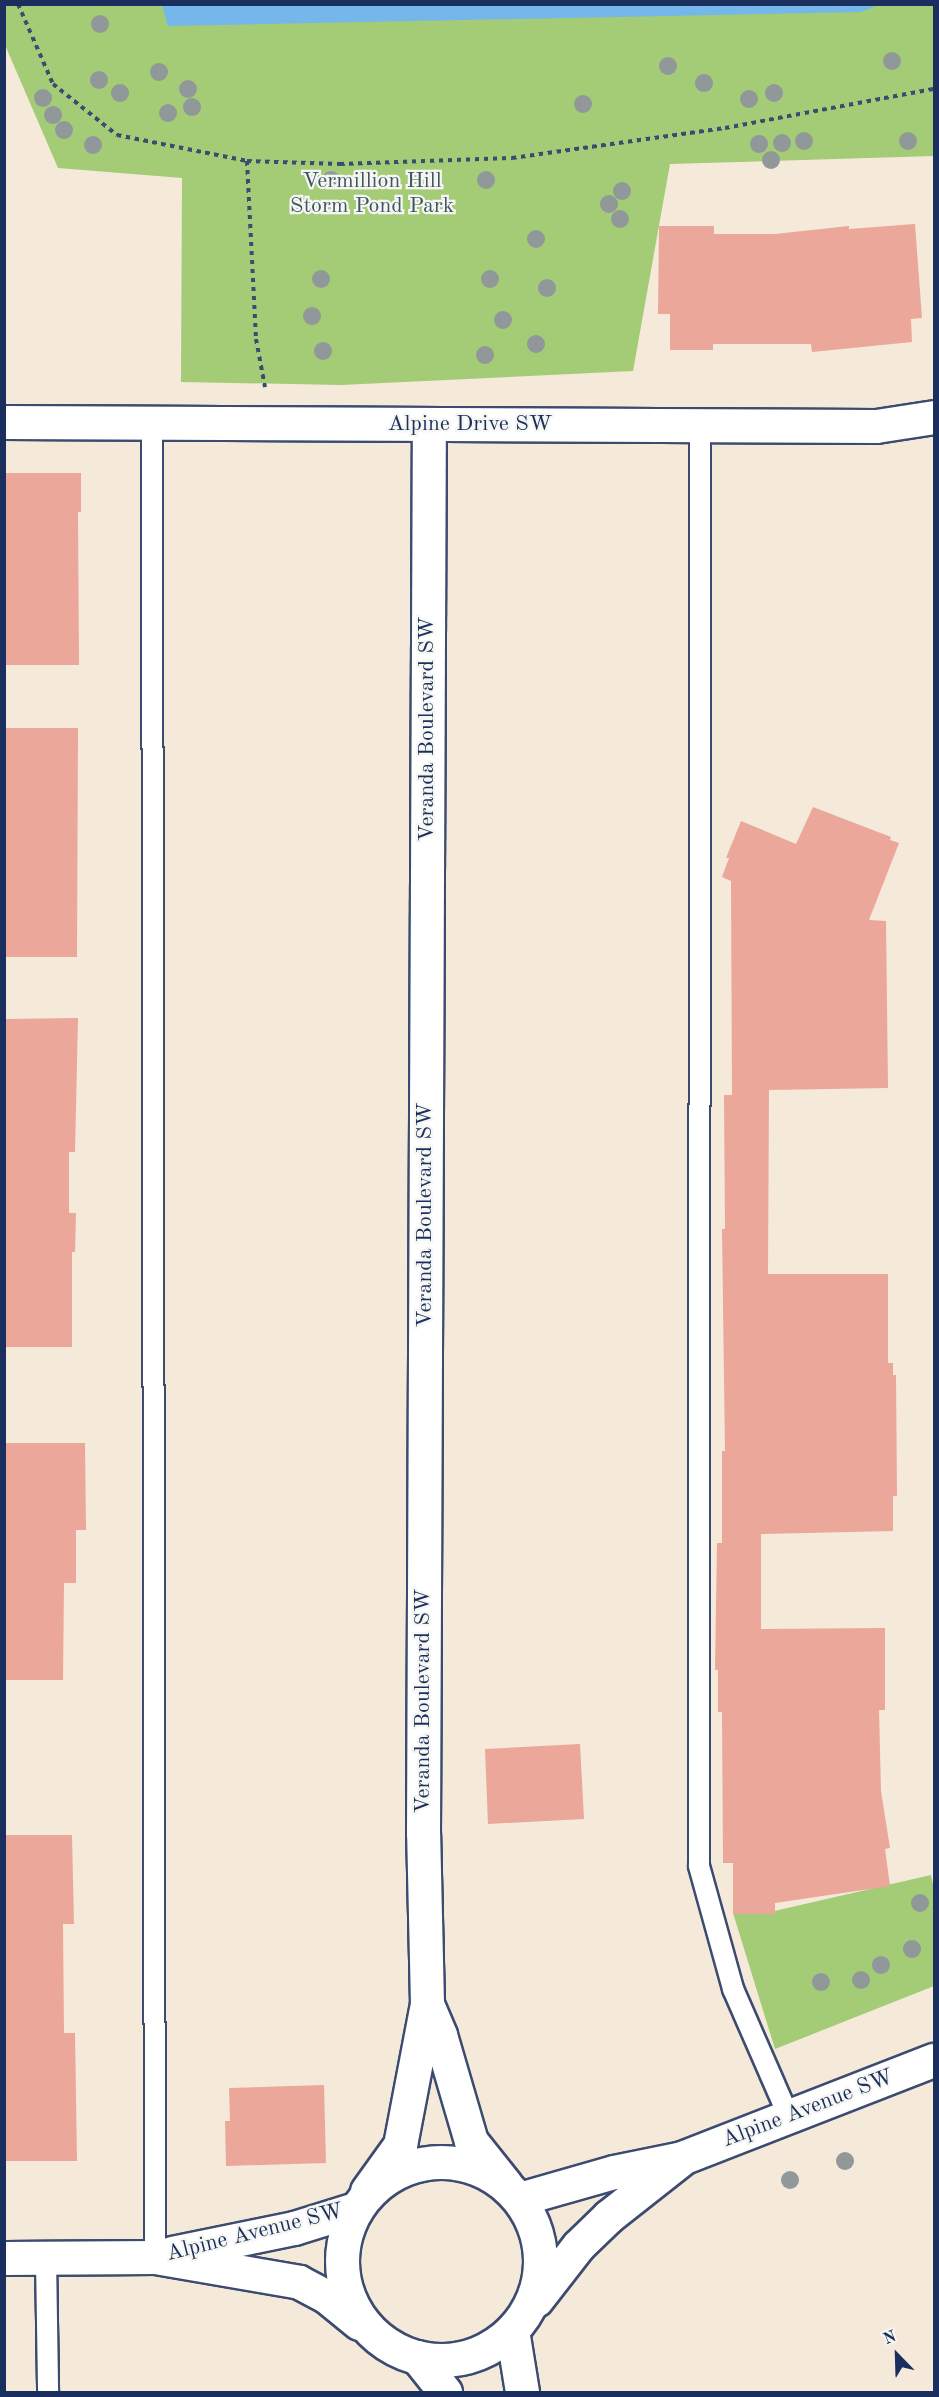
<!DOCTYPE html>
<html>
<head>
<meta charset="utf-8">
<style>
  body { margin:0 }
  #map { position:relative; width:939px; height:2397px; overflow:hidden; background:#f5e9d9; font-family:"Old Standard TT",serif }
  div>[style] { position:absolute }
  .green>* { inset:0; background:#a4cb75 }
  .water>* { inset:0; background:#75b7ea }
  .building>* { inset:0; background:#eaa79a }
  .path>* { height:4px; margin-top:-2px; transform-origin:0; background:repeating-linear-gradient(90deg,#3c4b70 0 4.5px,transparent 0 9px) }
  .roads { filter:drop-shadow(2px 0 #3c4b70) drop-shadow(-2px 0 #3c4b70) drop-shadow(0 2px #3c4b70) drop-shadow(0 -2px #3c4b70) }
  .service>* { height:20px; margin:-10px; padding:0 10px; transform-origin:10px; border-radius:10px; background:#fff }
  .minor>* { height:33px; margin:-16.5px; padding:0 16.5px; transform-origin:16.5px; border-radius:16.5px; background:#fff }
  .tertiary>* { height:33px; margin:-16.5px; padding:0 16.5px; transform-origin:16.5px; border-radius:16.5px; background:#fff }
  .tertiary>.ring { margin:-16.5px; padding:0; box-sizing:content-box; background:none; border:33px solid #fff; border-radius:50% }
  .trees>* { width:18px; height:18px; margin:-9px; border-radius:50%; background:#909899 }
  span { translate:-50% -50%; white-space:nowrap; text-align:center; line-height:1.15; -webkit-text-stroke:4.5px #f6f6f2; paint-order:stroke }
  .park-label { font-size:22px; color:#3d5664 }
  .street-label { font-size:22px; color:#1b2f5e }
  .frame { position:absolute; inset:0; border:6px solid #1b2f5e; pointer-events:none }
  .north { position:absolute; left:867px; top:2325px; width:60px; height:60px; -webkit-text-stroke:4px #f6f6f2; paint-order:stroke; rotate:337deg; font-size:16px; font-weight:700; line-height:24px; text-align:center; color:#1b2f5e }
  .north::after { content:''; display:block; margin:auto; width:21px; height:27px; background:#1b2f5e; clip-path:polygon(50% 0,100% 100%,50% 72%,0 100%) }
</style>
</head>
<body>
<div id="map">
  <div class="green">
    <div style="clip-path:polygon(4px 5px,934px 5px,934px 156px,670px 164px,633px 371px,341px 385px,181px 382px,182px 178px,58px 168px,5px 45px)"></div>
    <div style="clip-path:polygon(931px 1875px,934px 1889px,934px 1986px,775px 2049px,733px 1913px,770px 1912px)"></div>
  </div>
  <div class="water">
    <div style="clip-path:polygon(162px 5px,162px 4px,879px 5px,861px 12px,168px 26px)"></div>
  </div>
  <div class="building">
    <div style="clip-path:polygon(915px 224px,922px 318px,911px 319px,912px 342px,812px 352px,811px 344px,713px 344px,713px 350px,670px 350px,670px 314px,658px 314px,659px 226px,714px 226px,714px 234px,775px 234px,849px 226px,849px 229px)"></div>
    <div style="clip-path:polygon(4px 473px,81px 473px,81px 512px,78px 512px,79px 665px,4px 665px)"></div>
    <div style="clip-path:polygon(4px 728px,78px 728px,77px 957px,4px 957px)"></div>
    <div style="clip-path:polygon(813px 807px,891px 837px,890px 840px,899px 843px,869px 920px,886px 921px,888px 1088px,769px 1090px,768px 1274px,888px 1274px,888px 1363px,893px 1363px,893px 1375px,896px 1375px,897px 1496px,893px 1496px,893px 1531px,761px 1534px,761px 1629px,885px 1628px,885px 1710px,879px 1710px,881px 1791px,890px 1848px,885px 1849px,890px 1886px,775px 1903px,775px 1914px,733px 1914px,733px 1863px,723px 1863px,722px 1712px,718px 1712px,718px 1670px,715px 1670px,717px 1543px,722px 1543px,722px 1451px,725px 1451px,722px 1229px,725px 1229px,724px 1095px,732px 1095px,731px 881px,722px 877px,729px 858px,726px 858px,741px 821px,796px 844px)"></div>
    <div style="clip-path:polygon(78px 1018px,75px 1152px,69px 1152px,69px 1213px,76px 1213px,75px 1252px,72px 1252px,72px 1347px,4px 1347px,4px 1019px)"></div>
    <div style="clip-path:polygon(4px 1443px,85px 1443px,86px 1530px,76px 1530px,76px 1583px,64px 1583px,63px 1680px,4px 1680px)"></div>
    <div style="clip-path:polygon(580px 1744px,584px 1819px,488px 1824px,485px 1749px)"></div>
    <div style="clip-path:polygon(4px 1835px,72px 1835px,74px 1924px,63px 1924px,64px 2033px,75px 2033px,77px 2161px,4px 2161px)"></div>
    <div style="clip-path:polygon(324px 2085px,326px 2163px,226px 2166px,225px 2121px,230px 2121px,229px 2088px)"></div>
  </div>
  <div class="path">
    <div style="left:18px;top:4px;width:87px;rotate:66.4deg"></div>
    <div style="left:53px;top:84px;width:82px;rotate:38.6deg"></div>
    <div style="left:117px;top:135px;width:133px;rotate:11.3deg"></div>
    <div style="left:247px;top:161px;width:93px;rotate:1.8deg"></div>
    <div style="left:340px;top:164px;width:172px;rotate:-2deg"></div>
    <div style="left:512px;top:158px;width:215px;rotate:-8deg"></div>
    <div style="left:725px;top:128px;width:213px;rotate:-10.6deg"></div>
    <div style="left:247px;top:161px;width:178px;rotate:87.1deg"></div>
    <div style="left:256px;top:339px;width:49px;rotate:79.4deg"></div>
  </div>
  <div class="roads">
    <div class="service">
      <div style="left:152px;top:423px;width:1834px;rotate:89.91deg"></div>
      <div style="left:700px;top:425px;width:1441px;rotate:90.04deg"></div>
      <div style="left:699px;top:1866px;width:128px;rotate:74.5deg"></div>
      <div style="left:733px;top:1989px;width:140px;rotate:66.4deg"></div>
      <div style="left:46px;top:2258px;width:134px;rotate:89.1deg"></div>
    </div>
    <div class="minor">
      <div style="left:4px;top:422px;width:872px;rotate:0.26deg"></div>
      <div style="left:876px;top:426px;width:59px;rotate:-8.8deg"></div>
      <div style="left:427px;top:2004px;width:34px;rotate:67deg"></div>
      <div style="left:440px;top:2035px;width:110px;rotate:73.7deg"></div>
      <div style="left:471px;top:2141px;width:56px;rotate:51.5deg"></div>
      <div style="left:367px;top:2191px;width:57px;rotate:-54.3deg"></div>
      <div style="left:400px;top:2145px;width:144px;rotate:-79.2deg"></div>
      <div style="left:427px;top:2004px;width:171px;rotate:-91.3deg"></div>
      <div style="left:423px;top:1833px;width:1407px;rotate:-89.76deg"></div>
    </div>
    <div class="tertiary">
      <div class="ring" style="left:342px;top:2162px;width:165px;height:165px"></div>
      <div style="left:519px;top:2199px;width:99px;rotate:-15.9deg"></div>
      <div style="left:614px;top:2172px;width:69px;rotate:-11.6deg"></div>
      <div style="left:682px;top:2158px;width:270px;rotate:-21.3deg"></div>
      <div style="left:172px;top:2253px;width:125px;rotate:-11.6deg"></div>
      <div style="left:294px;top:2228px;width:64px;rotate:-17.3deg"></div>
      <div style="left:4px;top:2258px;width:151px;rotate:-0.4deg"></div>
      <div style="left:155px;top:2257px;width:146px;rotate:9.8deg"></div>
      <div style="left:299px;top:2282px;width:32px;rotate:28deg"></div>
      <div style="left:327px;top:2297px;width:41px;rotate:39.1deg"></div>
      <div style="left:536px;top:2300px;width:68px;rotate:-52.1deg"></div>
      <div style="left:578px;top:2246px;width:43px;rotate:-44.1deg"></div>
      <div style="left:609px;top:2216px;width:89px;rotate:-38.2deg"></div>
      <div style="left:512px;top:2330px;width:63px;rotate:80.8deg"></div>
      <div style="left:417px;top:2357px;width:45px;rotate:51.3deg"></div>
    </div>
  </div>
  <div class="trees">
    <div style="left:100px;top:24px"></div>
    <div style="left:892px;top:61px"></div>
    <div style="left:668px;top:66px"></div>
    <div style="left:159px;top:72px"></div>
    <div style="left:99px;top:80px"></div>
    <div style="left:704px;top:83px"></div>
    <div style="left:188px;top:89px"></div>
    <div style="left:120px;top:93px"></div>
    <div style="left:774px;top:93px"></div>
    <div style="left:43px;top:98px"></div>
    <div style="left:749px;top:99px"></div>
    <div style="left:583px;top:104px"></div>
    <div style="left:192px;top:107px"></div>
    <div style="left:168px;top:113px"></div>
    <div style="left:53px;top:115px"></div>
    <div style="left:64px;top:130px"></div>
    <div style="left:804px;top:141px"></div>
    <div style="left:908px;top:141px"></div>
    <div style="left:782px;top:143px"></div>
    <div style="left:759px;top:144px"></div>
    <div style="left:93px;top:145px"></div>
    <div style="left:771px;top:160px"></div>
    <div style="left:331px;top:180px"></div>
    <div style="left:486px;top:180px"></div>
    <div style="left:622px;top:191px"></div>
    <div style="left:609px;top:204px"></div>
    <div style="left:620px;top:219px"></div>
    <div style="left:536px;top:239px"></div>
    <div style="left:321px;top:279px"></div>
    <div style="left:490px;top:279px"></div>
    <div style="left:547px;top:288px"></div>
    <div style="left:312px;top:316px"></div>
    <div style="left:503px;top:320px"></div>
    <div style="left:536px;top:344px"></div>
    <div style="left:323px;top:351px"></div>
    <div style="left:485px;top:355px"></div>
    <div style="left:920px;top:1903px"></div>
    <div style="left:912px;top:1949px"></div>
    <div style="left:881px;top:1965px"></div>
    <div style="left:861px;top:1980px"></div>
    <div style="left:821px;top:1982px"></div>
    <div style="left:845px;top:2161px"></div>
    <div style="left:790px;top:2180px"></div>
  </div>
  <div class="park-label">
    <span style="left:372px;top:194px">Vermillion Hill<br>Storm Pond Park</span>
  </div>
  <div class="street-label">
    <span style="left:470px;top:425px">Alpine Drive SW</span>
    <span style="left:428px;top:729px;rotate:-90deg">Veranda Boulevard SW</span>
    <span style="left:426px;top:1215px;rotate:-90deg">Veranda Boulevard SW</span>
    <span style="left:424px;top:1701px;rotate:-90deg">Veranda Boulevard SW</span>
    <span style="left:808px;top:2109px;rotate:-21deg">Alpine Avenue SW</span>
    <span style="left:255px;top:2233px;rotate:-14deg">Alpine Avenue SW</span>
  </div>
  <div class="frame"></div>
  <div class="north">N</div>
</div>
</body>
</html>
